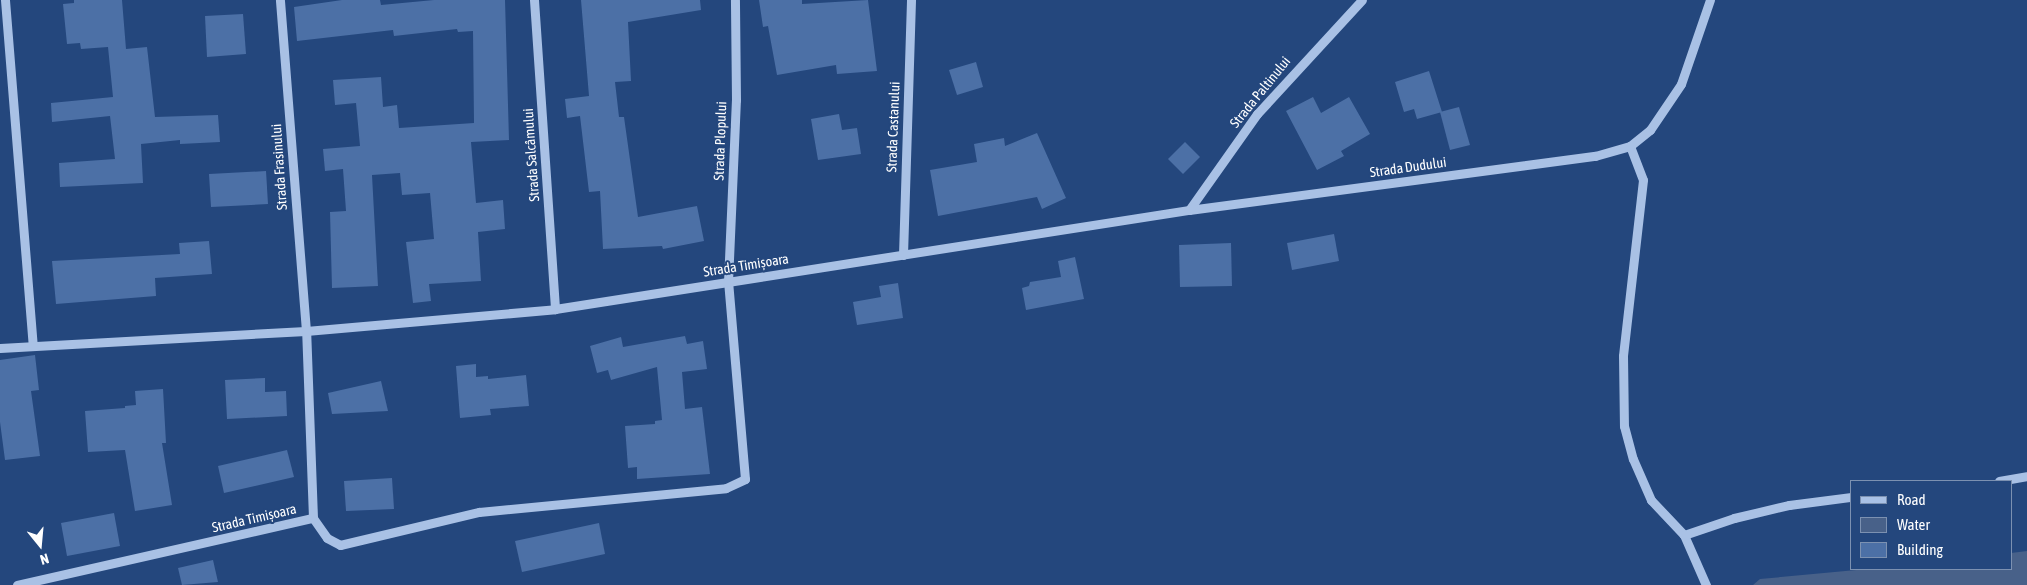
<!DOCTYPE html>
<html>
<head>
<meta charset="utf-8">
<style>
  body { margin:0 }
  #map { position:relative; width:2027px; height:585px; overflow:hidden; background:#24477d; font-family:"Asap Condensed",sans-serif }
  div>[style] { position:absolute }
  .water>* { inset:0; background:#486189 }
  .building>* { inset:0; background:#4c70a6 }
  .minor>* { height:9px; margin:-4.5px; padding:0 4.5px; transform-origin:4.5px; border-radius:4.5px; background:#a9c1e5 }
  span { translate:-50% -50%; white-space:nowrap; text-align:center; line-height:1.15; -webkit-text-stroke:4px #24477d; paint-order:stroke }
  .street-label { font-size:14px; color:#fff }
  .legend { position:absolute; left:1850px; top:480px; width:162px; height:90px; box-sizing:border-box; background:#24477d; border:1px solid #7c91b1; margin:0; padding:6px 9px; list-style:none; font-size:15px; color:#fff }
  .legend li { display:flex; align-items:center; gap:10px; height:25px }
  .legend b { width:25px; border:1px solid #7c91b1 }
  .north { position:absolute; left:15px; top:520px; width:50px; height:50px; -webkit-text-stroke:4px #24477d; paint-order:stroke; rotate:163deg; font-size:14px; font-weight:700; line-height:20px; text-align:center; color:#fff }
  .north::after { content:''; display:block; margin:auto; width:18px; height:22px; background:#fff; clip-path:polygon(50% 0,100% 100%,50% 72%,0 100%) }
</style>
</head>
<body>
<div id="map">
  <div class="water">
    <div style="clip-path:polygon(2027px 551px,2027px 585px,1753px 585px,1760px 579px,1867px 569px,2011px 569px,2011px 553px)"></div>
  </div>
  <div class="building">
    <div style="clip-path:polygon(74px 0,122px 0,126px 49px,147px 47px,155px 117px,218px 115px,220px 142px,180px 144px,180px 140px,141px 144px,143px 183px,60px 187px,59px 163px,115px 159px,110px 116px,52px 122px,51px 103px,113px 97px,108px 47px,81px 49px,80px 43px,67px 44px,63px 4px,74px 3px)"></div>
    <div style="clip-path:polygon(342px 0,380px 0,381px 5px,434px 0,505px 0,509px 140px,471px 142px,476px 203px,503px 200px,505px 229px,478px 232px,481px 281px,429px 284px,431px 301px,413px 303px,406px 242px,434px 239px,430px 193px,402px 195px,400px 173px,372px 175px,378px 286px,332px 288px,330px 212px,346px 211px,343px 169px,325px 171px,323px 149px,360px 146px,356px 103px,335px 105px,333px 80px,381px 77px,383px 107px,397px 105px,399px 128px,474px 123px,473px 31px,458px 32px,457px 29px,394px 36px,393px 30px,297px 41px,294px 7px)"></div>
    <div style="clip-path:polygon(581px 0,700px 0,701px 10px,628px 22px,631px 81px,615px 82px,619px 117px,624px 117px,638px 217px,697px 206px,704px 241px,663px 249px,662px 246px,603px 249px,600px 191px,589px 192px,580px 116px,567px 118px,565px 99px,589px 96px)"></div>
    <div style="clip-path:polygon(759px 0,802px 0,802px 4px,868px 0,877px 71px,837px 74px,836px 65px,777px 75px,768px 26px,763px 27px)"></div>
    <div style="clip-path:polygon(243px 14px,246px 54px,207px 57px,205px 16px)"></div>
    <div style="clip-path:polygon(976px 62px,983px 87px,957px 95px,949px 70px)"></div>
    <div style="clip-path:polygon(1429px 71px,1442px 112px,1417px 119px,1414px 109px,1404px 112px,1395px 82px)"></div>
    <div style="clip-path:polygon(1313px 97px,1321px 113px,1349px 97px,1370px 134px,1341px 151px,1344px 156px,1317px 170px,1286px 111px)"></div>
    <div style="clip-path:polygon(1459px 107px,1470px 145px,1450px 150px,1440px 112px)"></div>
    <div style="clip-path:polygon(839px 114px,842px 130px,857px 128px,861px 154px,818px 160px,811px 119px)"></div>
    <div style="clip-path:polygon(1037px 133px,1066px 198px,1042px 209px,1037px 197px,938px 216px,930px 170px,977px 162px,974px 144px,1004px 138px,1005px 146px)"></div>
    <div style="clip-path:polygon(1185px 142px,1200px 157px,1183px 174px,1168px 159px)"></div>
    <div style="clip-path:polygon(266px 171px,268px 204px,211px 207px,209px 174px)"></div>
    <div style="clip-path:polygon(1334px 234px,1339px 261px,1292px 270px,1287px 243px)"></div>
    <div style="clip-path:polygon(209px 241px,212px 274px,155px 278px,156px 296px,56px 304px,52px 261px,180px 254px,179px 243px)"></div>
    <div style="clip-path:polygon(1231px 243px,1232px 286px,1180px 287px,1179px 245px)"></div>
    <div style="clip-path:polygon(1075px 257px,1084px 299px,1026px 310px,1022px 288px,1029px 286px,1030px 282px,1061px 277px,1058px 261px)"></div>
    <div style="clip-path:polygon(898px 283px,903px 318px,857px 325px,853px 302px,881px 297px,879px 286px)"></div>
    <div style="clip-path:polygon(685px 336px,687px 344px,703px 341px,707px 369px,682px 372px,685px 409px,702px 407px,710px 474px,637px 479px,637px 467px,628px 468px,625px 426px,655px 424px,655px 421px,662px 420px,657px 367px,611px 380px,608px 370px,597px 373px,590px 346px,621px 337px,623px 347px)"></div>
    <div style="clip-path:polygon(35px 355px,39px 390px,31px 391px,40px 456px,5px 460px,0 422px,0 360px)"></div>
    <div style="clip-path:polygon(476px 364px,476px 377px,488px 376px,488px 379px,526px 375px,529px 406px,490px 409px,491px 415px,460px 418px,456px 366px)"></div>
    <div style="clip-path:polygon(265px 378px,265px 392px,286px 391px,287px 416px,227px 419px,225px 380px)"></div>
    <div style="clip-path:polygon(381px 381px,388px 411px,332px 414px,328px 393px)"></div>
    <div style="clip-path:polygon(163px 389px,166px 443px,162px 443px,172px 505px,135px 511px,125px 450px,88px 452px,85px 411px,125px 408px,125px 406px,136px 405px,135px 391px)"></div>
    <div style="clip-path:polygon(287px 450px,294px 477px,224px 493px,218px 466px)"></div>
    <div style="clip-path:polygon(392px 478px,394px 509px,346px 511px,344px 481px)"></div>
    <div style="clip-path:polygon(114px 513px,120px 546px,67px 556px,61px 523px)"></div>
    <div style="clip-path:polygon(599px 523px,605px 554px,522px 572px,515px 541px)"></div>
    <div style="clip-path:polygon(213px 560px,218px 582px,182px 585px,178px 568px)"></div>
  </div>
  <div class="minor">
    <div style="left:5px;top:0;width:346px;rotate:85.4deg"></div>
    <div style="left:534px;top:0;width:310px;rotate:86.1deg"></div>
    <div style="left:1630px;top:146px;width:36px;rotate:69deg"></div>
    <div style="left:1643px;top:180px;width:177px;rotate:96.5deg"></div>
    <div style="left:1623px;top:356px;width:70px;rotate:89.2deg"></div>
    <div style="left:1624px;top:426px;width:34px;rotate:75deg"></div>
    <div style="left:1633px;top:459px;width:45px;rotate:66.3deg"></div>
    <div style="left:1651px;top:500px;width:48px;rotate:46.7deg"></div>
    <div style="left:1684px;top:535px;width:55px;rotate:66.3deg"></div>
    <div style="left:1189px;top:210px;width:118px;rotate:-54.7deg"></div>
    <div style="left:1257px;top:114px;width:155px;rotate:-47.4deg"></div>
    <div style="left:903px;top:255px;width:255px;rotate:-88.2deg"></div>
    <div style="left:0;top:348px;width:306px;rotate:-3.2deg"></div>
    <div style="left:306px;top:331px;width:250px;rotate:-5deg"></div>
    <div style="left:555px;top:309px;width:642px;rotate:-8.88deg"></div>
    <div style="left:1189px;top:210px;width:410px;rotate:-7.6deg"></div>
    <div style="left:1595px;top:156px;width:36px;rotate:-16deg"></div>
    <div style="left:1630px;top:146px;width:26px;rotate:-39deg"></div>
    <div style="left:1650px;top:130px;width:55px;rotate:-56deg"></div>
    <div style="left:1681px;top:84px;width:89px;rotate:-71deg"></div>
    <div style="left:1999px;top:481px;width:28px;rotate:-10deg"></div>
    <div style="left:313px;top:518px;width:24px;rotate:55deg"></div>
    <div style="left:327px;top:538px;width:15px;rotate:28deg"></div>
    <div style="left:340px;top:545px;width:143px;rotate:-13.4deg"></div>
    <div style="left:479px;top:512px;width:248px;rotate:-5.5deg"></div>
    <div style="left:726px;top:488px;width:21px;rotate:-25deg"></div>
    <div style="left:745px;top:479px;width:198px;rotate:-94.9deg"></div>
    <div style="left:728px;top:282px;width:182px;rotate:-87.5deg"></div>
    <div style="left:736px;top:100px;width:100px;rotate:-90.6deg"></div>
    <div style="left:1684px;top:535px;width:53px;rotate:-18.8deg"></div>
    <div style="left:1734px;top:518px;width:57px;rotate:-13.3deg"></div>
    <div style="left:1789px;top:505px;width:63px;rotate:-7.4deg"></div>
    <div style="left:17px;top:585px;width:303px;rotate:-12.8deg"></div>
    <div style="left:313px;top:518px;width:187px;rotate:-92.1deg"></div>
    <div style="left:306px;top:331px;width:332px;rotate:-94.5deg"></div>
  </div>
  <div class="street-label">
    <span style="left:1260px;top:92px;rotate:-51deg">Strada Paltinului</span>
    <span style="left:893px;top:127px;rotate:-88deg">Strada Castanului</span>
    <span style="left:720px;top:141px;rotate:-88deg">Strada Plopului</span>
    <span style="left:531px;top:155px;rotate:-94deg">Strada Salcâmului</span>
    <span style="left:279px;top:167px;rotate:-94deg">Strada Frasinului</span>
    <span style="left:1408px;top:167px;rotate:-8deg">Strada Dudului</span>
    <span style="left:746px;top:265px;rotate:-9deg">Strada Timișoara</span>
    <span style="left:254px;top:518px;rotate:-13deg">Strada Timișoara</span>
  </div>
  <ul class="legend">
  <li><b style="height:6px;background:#a9c1e5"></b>Road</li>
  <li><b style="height:14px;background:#486189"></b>Water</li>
  <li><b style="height:14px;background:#4c70a6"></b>Building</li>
  </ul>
  <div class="north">N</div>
</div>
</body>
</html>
